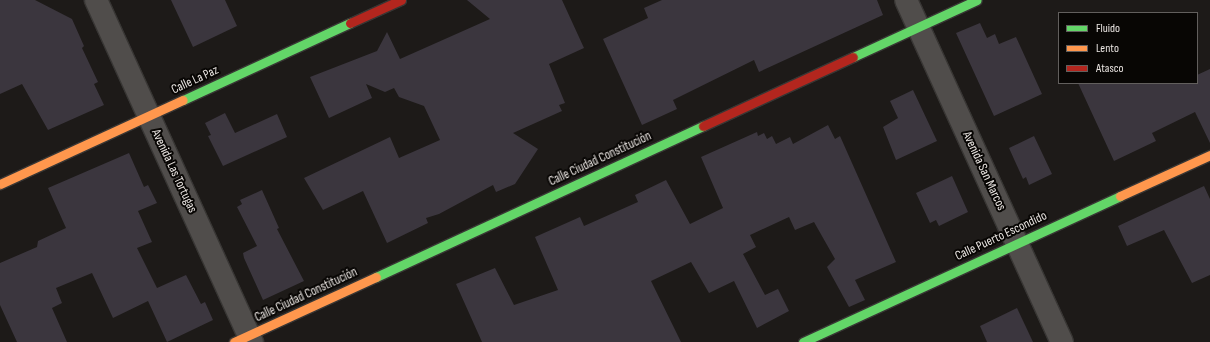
<!DOCTYPE html>
<html>
<head>
<meta charset="utf-8">
<style>
  body { margin:0 }
  #map { position:relative; width:1210px; height:342px; overflow:hidden; background:#1d1a18; font-family:"Sofia Sans Condensed",sans-serif }
  div>[style] { position:absolute }
  .building>* { inset:0; background:#3b363e }
  .roads { filter:drop-shadow(1px 0 #383634) drop-shadow(-1px 0 #383634) drop-shadow(0 1px #383634) drop-shadow(0 -1px #383634) }
  .street>* { height:22px; margin:-11px; padding:0 11px; transform-origin:11px; border-radius:11px; background:#504d4b }
  .fast>* { height:9px; margin:-4.5px; padding:0 4.5px; transform-origin:4.5px; border-radius:4.5px; background:#63d668 }
  .slow>* { height:9px; margin:-4.5px; padding:0 4.5px; transform-origin:4.5px; border-radius:4.5px; background:#ff974d }
  .jam>* { height:9px; margin:-4.5px; padding:0 4.5px; transform-origin:4.5px; border-radius:4.5px; background:#b3261e }
  span { translate:-50% -50%; white-space:nowrap; text-align:center; line-height:1.15; -webkit-text-stroke:4px #080604; paint-order:stroke }
  .street-label { font-size:13px; color:#eae5e2 }
  .legend { position:absolute; left:1058px; top:12px; width:140px; height:72px; box-sizing:border-box; background:#080604; border:1px solid #625f5d; margin:0; padding:5px 7px; list-style:none; font-size:12px; color:#eae5e2 }
  .legend li { display:flex; align-items:center; gap:8px; height:20px }
  .legend b { width:20px; border:1px solid #625f5d }
</style>
</head>
<body>
<div id="map">
  <div class="building">
    <div style="clip-path:polygon(0 0,35px 0,72px 19px,84px 46px,82px 48px,98px 82px,94px 84px,104px 105px,48px 130px,22px 84px,0 94px)"></div>
    <div style="clip-path:polygon(171px 0,225px 0,237px 26px,193px 47px)"></div>
    <div style="clip-path:polygon(467px 0,562px 0,584px 48px,549px 64px,565px 103px,559px 105px,562px 111px,513px 133px,538px 149px,515px 184px,496px 192px,493px 185px,439px 214px,426px 218px,428px 223px,387px 243px,363px 191px,323px 210px,304px 178px,390px 137px,399px 158px,440px 140px,424px 106px,399px 97px,394px 88px,385px 92px,366px 84px,372px 98px,329px 118px,310px 77px,377px 51px,387px 32px,400px 59px,490px 19px)"></div>
    <div style="clip-path:polygon(662px 0,877px 0,883px 15px,759px 72px,754px 60px,673px 100px,677px 109px,642px 125px,603px 39px,648px 18px,644px 8px)"></div>
    <div style="clip-path:polygon(980px 23px,987px 38px,995px 34px,999px 44px,1016px 37px,1042px 94px,994px 116px,956px 33px)"></div>
    <div style="clip-path:polygon(1210px 69px,1210px 143px,1195px 112px,1152px 133px,1156px 141px,1114px 161px,1078px 83px,1197px 83px,1197px 75px)"></div>
    <div style="clip-path:polygon(913px 90px,937px 141px,896px 160px,883px 127px,898px 118px,890px 101px)"></div>
    <div style="clip-path:polygon(225px 113px,235px 133px,277px 114px,287px 137px,223px 166px,208px 136px,211px 135px,205px 123px)"></div>
    <div style="clip-path:polygon(828px 125px,835px 139px,840px 136px,896px 262px,855px 280px,865px 300px,849px 307px,827px 267px,835px 259px,814px 222px,795px 230px,789px 217px,750px 235px,756px 247px,743px 254px,765px 295px,778px 289px,789px 311px,757px 328px,734px 281px,709px 293px,691px 262px,651px 281px,681px 342px,482px 342px,456px 284px,495px 268px,514px 305px,558px 290px,535px 237px,580px 217px,584px 226px,638px 202px,635px 195px,666px 180px,690px 224px,723px 208px,701px 157px,757px 132px,758px 136px,764px 133px,767px 139px,772px 136px,776px 144px,790px 137px,793px 144px)"></div>
    <div style="clip-path:polygon(1034px 136px,1052px 174px,1029px 185px,1026px 177px,1023px 179px,1009px 148px)"></div>
    <div style="clip-path:polygon(129px 153px,144px 187px,148px 185px,157px 203px,138px 211px,152px 242px,137px 248px,157px 288px,186px 275px,201px 304px,205px 302px,213px 320px,167px 342px,148px 301px,113px 318px,92px 273px,56px 288px,62px 303px,52px 308px,67px 342px,17px 342px,0 305px,0 263px,37px 247px,38px 241px,66px 228px,48px 188px)"></div>
    <div style="clip-path:polygon(952px 176px,968px 212px,939px 226px,936px 220px,930px 223px,916px 193px)"></div>
    <div style="clip-path:polygon(1204px 186px,1210px 199px,1210px 275px,1192px 283px,1164px 230px,1127px 246px,1118px 226px)"></div>
    <div style="clip-path:polygon(262px 190px,279px 228px,277px 229px,304px 281px,263px 300px,244px 258px,243px 253px,257px 246px,237px 207px,242px 204px,240px 200px)"></div>
    <div style="clip-path:polygon(1017px 308px,1033px 342px,987px 342px,980px 326px)"></div>
  </div>
  <div class="roads">
    <div class="street">
      <div style="left:96px;top:0;width:376px;rotate:65.5deg"></div>
      <div style="left:906px;top:0;width:376px;rotate:65.5deg"></div>
    </div>
    <div class="fast">
      <div style="left:853px;top:57px;width:136px;rotate:-24.7deg"></div>
      <div style="left:183px;top:100px;width:184px;rotate:-24.8deg"></div>
      <div style="left:376px;top:277px;width:360px;rotate:-24.8deg"></div>
      <div style="left:803px;top:342px;width:349px;rotate:-24.7deg"></div>
    </div>
    <div class="slow">
      <div style="left:0;top:184px;width:201px;rotate:-24.7deg"></div>
      <div style="left:1120px;top:196px;width:99px;rotate:-24.5deg"></div>
      <div style="left:234px;top:342px;width:156px;rotate:-24.6deg"></div>
    </div>
    <div class="jam">
      <div style="left:350px;top:23px;width:56px;rotate:-24.3deg"></div>
      <div style="left:703px;top:126px;width:165px;rotate:-24.7deg"></div>
    </div>
  </div>
  <div class="street-label">
    <span style="left:195px;top:80px;rotate:-25deg">Calle La Paz</span>
    <span style="left:600px;top:159px;rotate:-25deg">Calle Ciudad Constitución</span>
    <span style="left:174px;top:171px;rotate:65deg">Avenida Las Tortugas</span>
    <span style="left:984px;top:171px;rotate:65deg">Avenida San Marcos</span>
    <span style="left:1001px;top:236px;rotate:-25deg">Calle Puerto Escondido</span>
    <span style="left:306px;top:295px;rotate:-25deg">Calle Ciudad Constitución</span>
  </div>
  <ul class="legend">
  <li><b style="height:5px;background:#63d668"></b>Fluido</li>
  <li><b style="height:5px;background:#ff974d"></b>Lento</li>
  <li><b style="height:5px;background:#b3261e"></b>Atasco</li>
  </ul>
</div>
</body>
</html>
